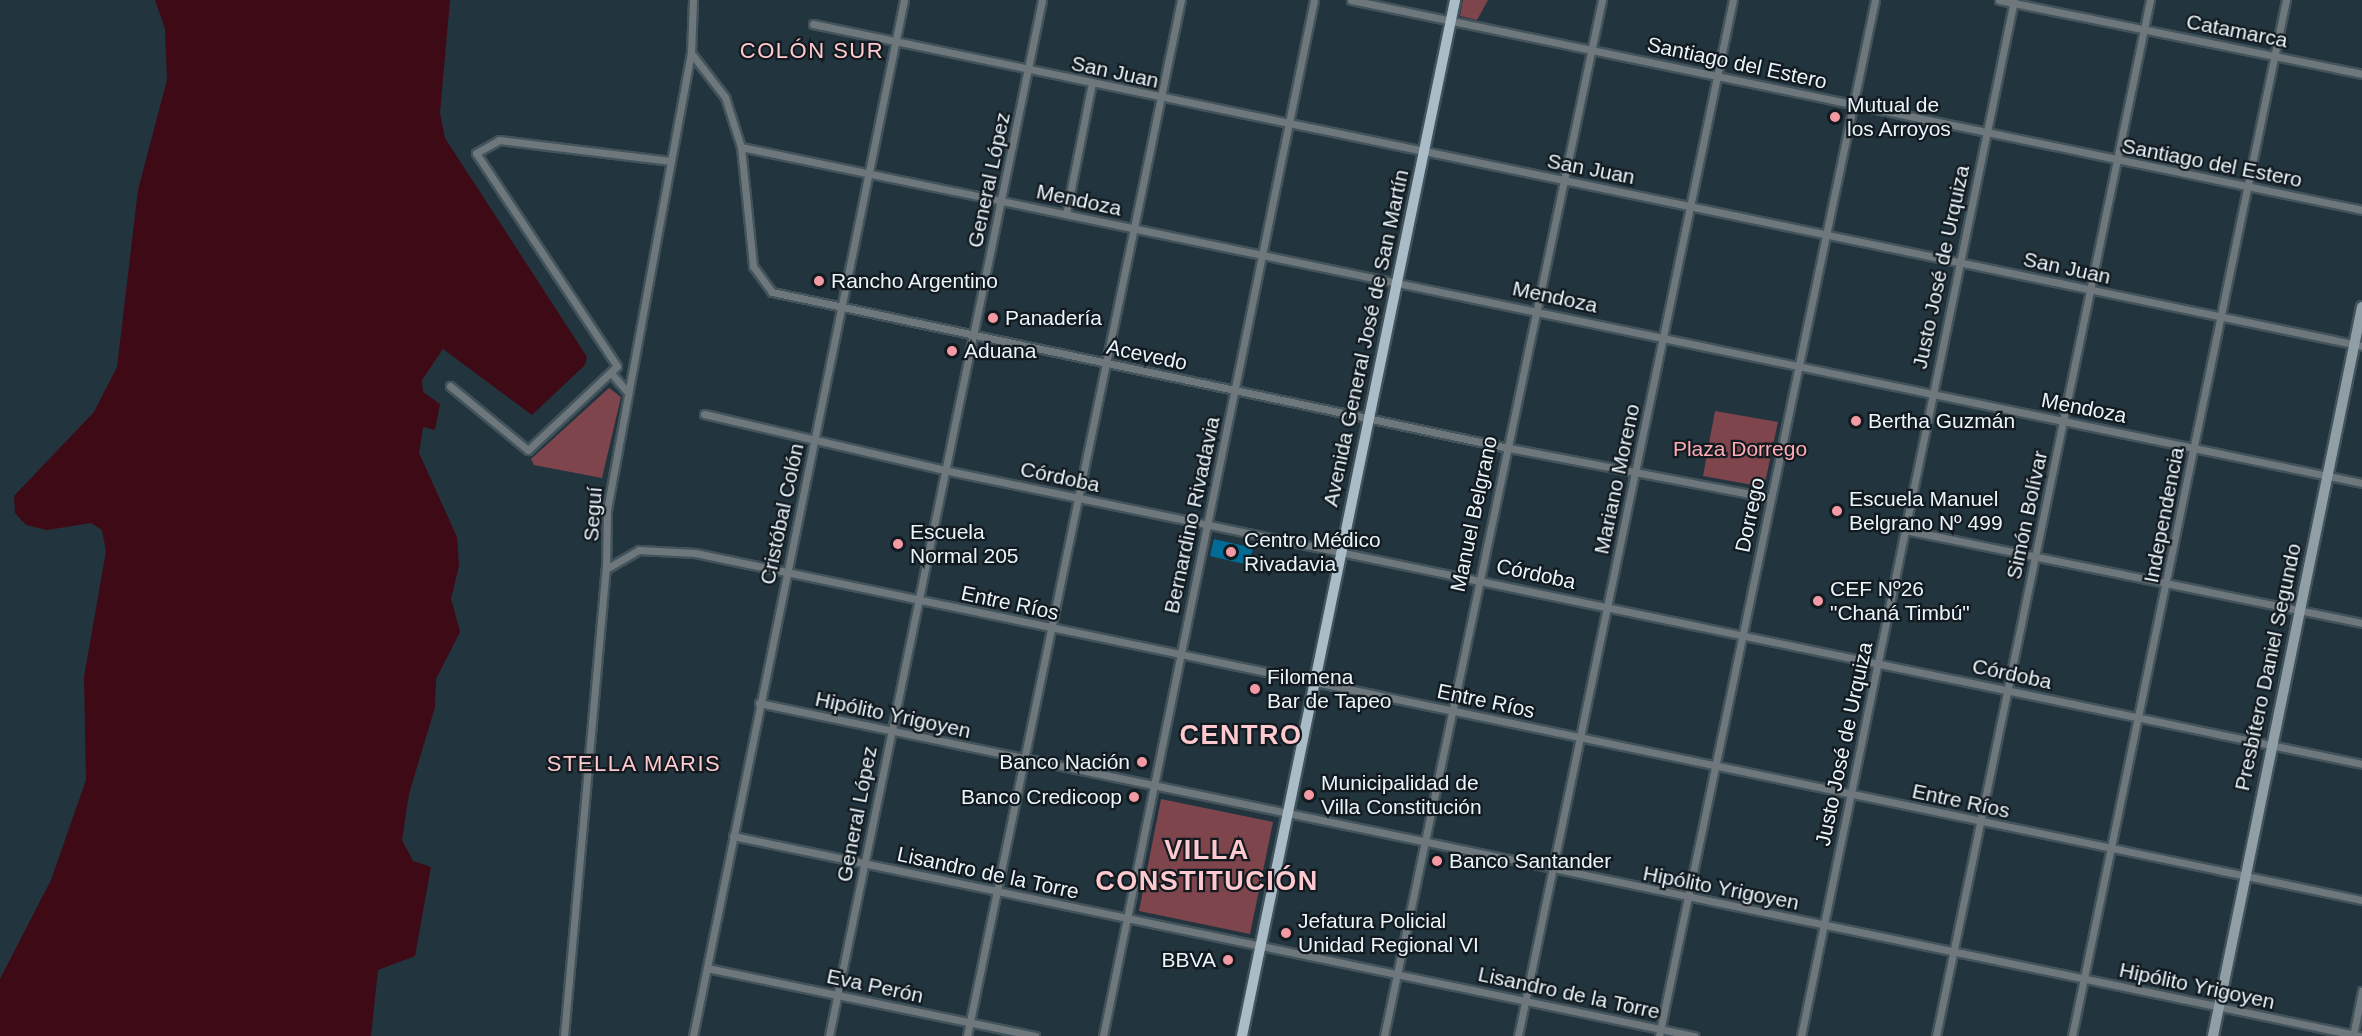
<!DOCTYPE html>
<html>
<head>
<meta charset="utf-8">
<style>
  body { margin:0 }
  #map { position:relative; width:2362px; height:1036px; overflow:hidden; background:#22343e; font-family:Arial,sans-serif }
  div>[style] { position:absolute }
  .green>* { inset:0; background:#7f454d }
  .water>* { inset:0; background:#3d0a16 }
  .building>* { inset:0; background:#006c95 }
  .roads { filter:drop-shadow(2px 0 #42535c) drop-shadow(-2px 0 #42535c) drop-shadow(0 2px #42535c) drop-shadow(0 -2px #42535c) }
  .minor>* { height:7px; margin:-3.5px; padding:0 3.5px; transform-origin:3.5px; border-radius:3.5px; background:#6e777c }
  .secondary>* { height:10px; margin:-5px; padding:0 5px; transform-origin:5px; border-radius:5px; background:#909ea6 }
  .primary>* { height:10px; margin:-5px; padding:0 5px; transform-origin:5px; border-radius:5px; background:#aabcc7 }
  .dots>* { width:16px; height:16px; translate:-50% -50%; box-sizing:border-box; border:3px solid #121a1f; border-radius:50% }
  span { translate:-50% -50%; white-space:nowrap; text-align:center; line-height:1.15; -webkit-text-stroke:4.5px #121a1f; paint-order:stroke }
  .street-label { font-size:21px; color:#e9f4fb }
  .poi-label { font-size:21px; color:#e9f4fb }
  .left { translate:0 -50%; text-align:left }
  .right { translate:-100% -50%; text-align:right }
  .park-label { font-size:21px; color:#fdacb5 }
  .neighbourhood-label { font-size:22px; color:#ffcacf; letter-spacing:1.5px }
  .district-label { font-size:27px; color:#ffcacf; font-weight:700; letter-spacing:1.5px }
</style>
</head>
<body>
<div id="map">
  <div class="green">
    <div style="clip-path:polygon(1463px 0,1488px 0,1477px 20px,1460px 16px)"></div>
    <div style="clip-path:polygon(609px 388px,621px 397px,602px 478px,534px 465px,531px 459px)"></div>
    <div style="clip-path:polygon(1715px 411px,1778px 422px,1764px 487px,1703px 476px)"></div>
    <div style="clip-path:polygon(1161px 799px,1273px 822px,1250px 934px,1139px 911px)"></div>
  </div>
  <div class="water">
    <div style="clip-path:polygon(155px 0,450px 0,440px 113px,445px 138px,587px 357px,585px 365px,532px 415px,443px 349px,422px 380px,423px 392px,440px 404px,435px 430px,423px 427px,419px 453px,457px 537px,459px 566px,451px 599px,460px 632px,436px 679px,435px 707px,409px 794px,402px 840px,413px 861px,431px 867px,415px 956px,378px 970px,371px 1036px,0 1036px,0 979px,51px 880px,86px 780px,84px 677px,106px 551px,102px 530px,91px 523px,47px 530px,26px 525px,15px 513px,14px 496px,94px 412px,117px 367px,138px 190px,167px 80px,165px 29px)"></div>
  </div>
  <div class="building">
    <div style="clip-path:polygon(1214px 539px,1253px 548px,1249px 565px,1210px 556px)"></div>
  </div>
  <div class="roads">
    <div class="minor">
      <div style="left:1351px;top:0;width:1033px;rotate:11.73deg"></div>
      <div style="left:1999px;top:0;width:370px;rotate:11.5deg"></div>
      <div style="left:813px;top:24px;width:1582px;rotate:11.74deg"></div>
      <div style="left:691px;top:53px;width:56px;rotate:52.3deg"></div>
      <div style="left:725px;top:97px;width:52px;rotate:72.3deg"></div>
      <div style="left:741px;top:147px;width:120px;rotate:84.2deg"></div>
      <div style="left:753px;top:266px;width:32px;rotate:54deg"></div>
      <div style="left:772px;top:292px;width:748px;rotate:11.96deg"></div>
      <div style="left:1504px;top:447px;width:272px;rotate:10.8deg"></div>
      <div style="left:741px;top:147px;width:1655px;rotate:11.71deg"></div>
      <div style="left:1066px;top:214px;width:134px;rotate:-78.8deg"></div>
      <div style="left:611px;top:373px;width:23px;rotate:49deg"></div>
      <div style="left:450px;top:386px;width:101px;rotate:39.4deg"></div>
      <div style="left:528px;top:450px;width:122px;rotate:-43.3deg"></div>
      <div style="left:617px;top:366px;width:255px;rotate:-123.5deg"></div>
      <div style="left:476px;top:153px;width:26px;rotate:-29deg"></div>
      <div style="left:499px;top:140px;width:173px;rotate:7deg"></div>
      <div style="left:704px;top:414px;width:246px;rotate:13.1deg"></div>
      <div style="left:944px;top:470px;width:1448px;rotate:11.71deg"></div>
      <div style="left:1905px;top:530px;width:466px;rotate:11.5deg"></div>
      <div style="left:606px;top:569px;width:38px;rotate:-30deg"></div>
      <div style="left:639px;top:550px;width:56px;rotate:3.1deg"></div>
      <div style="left:695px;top:553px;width:1703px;rotate:11.76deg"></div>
      <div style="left:759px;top:703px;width:1635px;rotate:11.75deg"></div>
      <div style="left:733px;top:836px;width:982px;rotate:11.76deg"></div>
      <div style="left:707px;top:968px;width:335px;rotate:11.7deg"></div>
      <div style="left:564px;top:1036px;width:469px;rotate:-84.9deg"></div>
      <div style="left:606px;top:569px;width:59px;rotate:-89deg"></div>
      <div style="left:607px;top:510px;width:465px;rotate:-79.6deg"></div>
      <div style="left:691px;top:53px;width:53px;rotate:-87.8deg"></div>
      <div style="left:693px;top:1036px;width:1057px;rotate:-78.49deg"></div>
      <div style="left:829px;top:1036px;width:1058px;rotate:-78.38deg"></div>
      <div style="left:967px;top:1036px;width:1058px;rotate:-78.33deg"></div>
      <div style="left:1103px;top:1036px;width:1057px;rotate:-78.49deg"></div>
      <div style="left:1384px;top:1036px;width:1059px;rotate:-78.12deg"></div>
      <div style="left:1518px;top:1036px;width:1058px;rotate:-78.28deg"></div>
      <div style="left:1659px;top:1036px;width:1058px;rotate:-78.22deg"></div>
      <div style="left:1801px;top:1036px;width:1058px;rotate:-78.38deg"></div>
      <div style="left:1936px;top:1036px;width:1058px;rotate:-78.33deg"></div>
      <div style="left:2072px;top:1036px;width:1058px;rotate:-78.33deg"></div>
      <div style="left:2353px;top:1036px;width:46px;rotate:-78.7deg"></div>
    </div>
    <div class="secondary">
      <div style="left:2213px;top:1036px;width:744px;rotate:-78.45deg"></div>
    </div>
    <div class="primary">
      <div style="left:1242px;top:1036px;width:1058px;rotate:-78.38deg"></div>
    </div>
  </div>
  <div class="dots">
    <div style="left:1835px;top:117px;background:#f49aa5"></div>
    <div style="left:819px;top:281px;background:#f49aa5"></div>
    <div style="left:993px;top:318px;background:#f49aa5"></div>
    <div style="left:952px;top:351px;background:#f49aa5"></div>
    <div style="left:1856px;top:421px;background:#f49aa5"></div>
    <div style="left:1837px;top:511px;background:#f49aa5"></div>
    <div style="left:898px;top:544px;background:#f49aa5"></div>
    <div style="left:1231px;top:552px;background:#f49aa5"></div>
    <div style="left:1818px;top:601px;background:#f49aa5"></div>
    <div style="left:1255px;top:689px;background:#f49aa5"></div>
    <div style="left:1142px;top:762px;background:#f49aa5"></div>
    <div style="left:1309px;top:795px;background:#f49aa5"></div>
    <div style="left:1134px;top:797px;background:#f49aa5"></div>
    <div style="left:1437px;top:861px;background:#f49aa5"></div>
    <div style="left:1286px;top:933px;background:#f49aa5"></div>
    <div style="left:1228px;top:960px;background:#f49aa5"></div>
  </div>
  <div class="street-label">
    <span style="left:2237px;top:31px;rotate:11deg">Catamarca</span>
    <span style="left:1737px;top:63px;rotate:12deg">Santiago del Estero</span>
    <span style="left:1115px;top:72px;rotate:12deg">San Juan</span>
    <span style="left:2212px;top:163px;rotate:11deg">Santiago del Estero</span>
    <span style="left:1591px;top:169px;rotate:11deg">San Juan</span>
    <span style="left:989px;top:180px;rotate:-78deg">General López</span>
    <span style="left:1079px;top:200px;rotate:12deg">Mendoza</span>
    <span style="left:1941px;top:267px;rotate:-78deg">Justo José de Urquiza</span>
    <span style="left:2067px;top:268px;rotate:12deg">San Juan</span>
    <span style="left:1555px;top:297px;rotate:12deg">Mendoza</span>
    <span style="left:1366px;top:338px;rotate:-78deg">Avenida General José de San Martín</span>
    <span style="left:1147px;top:355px;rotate:12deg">Acevedo</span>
    <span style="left:2084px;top:408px;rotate:11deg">Mendoza</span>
    <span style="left:1060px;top:477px;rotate:12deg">Córdoba</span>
    <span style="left:1617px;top:479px;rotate:-78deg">Mariano Moreno</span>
    <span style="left:593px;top:514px;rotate:-86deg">Seguí</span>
    <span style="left:782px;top:514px;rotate:-78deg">Cristóbal Colón</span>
    <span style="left:1474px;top:514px;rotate:-78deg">Manuel Belgrano</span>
    <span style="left:1192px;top:515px;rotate:-78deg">Bernardino Rivadavia</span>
    <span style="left:1750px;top:515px;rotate:-78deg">Dorrego</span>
    <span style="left:2027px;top:515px;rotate:-78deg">Simón Bolívar</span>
    <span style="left:2164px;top:515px;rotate:-79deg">Independencia</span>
    <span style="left:1536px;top:574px;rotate:12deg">Córdoba</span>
    <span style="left:1010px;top:603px;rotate:12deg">Entre Ríos</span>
    <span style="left:2268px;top:667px;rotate:-78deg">Presbítero Daniel Segundo</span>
    <span style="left:2012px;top:674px;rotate:12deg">Córdoba</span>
    <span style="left:1486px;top:701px;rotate:12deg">Entre Ríos</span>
    <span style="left:893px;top:715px;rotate:12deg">Hipólito Yrigoyen</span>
    <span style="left:1844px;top:744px;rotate:-78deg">Justo José de Urquiza</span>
    <span style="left:1961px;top:801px;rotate:12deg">Entre Ríos</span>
    <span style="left:857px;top:814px;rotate:-79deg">General López</span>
    <span style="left:988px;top:873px;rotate:12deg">Lisandro de la Torre</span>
    <span style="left:1721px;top:888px;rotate:11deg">Hipólito Yrigoyen</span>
    <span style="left:875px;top:986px;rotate:12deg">Eva Perón</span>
    <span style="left:2197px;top:986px;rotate:12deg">Hipólito Yrigoyen</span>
    <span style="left:1569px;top:993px;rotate:12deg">Lisandro de la Torre</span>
  </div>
  <div class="poi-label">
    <span class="left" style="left:1847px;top:117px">Mutual de<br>los Arroyos</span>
    <span class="left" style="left:831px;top:281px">Rancho Argentino</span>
    <span class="left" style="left:1005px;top:318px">Panadería</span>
    <span class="left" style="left:964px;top:351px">Aduana</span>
    <span class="left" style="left:1868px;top:421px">Bertha Guzmán</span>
    <span class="left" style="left:1849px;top:511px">Escuela Manuel<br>Belgrano Nº 499</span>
    <span class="left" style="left:910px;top:544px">Escuela<br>Normal 205</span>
    <span class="left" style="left:1244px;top:552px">Centro Médico<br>Rivadavia</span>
    <span class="left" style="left:1830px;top:601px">CEF Nº26<br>"Chaná Timbú"</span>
    <span class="left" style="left:1267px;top:689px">Filomena<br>Bar de Tapeo</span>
    <span class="right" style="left:1130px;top:762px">Banco Nación</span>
    <span class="left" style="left:1321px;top:795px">Municipalidad de<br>Villa Constitución</span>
    <span class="right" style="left:1122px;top:797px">Banco Credicoop</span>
    <span class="left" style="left:1449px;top:861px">Banco Santander</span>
    <span class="left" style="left:1298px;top:933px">Jefatura Policial<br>Unidad Regional VI</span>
    <span class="right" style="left:1216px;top:960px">BBVA</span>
  </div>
  <div class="park-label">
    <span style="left:1740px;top:449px">Plaza Dorrego</span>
  </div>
  <div class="neighbourhood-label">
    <span style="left:812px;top:51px">COLÓN SUR</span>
    <span style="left:634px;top:764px">STELLA MARIS</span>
  </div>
  <div class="district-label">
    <span style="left:1241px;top:736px">CENTRO</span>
    <span style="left:1207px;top:866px">VILLA<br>CONSTITUCIÓN</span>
  </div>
</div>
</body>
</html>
